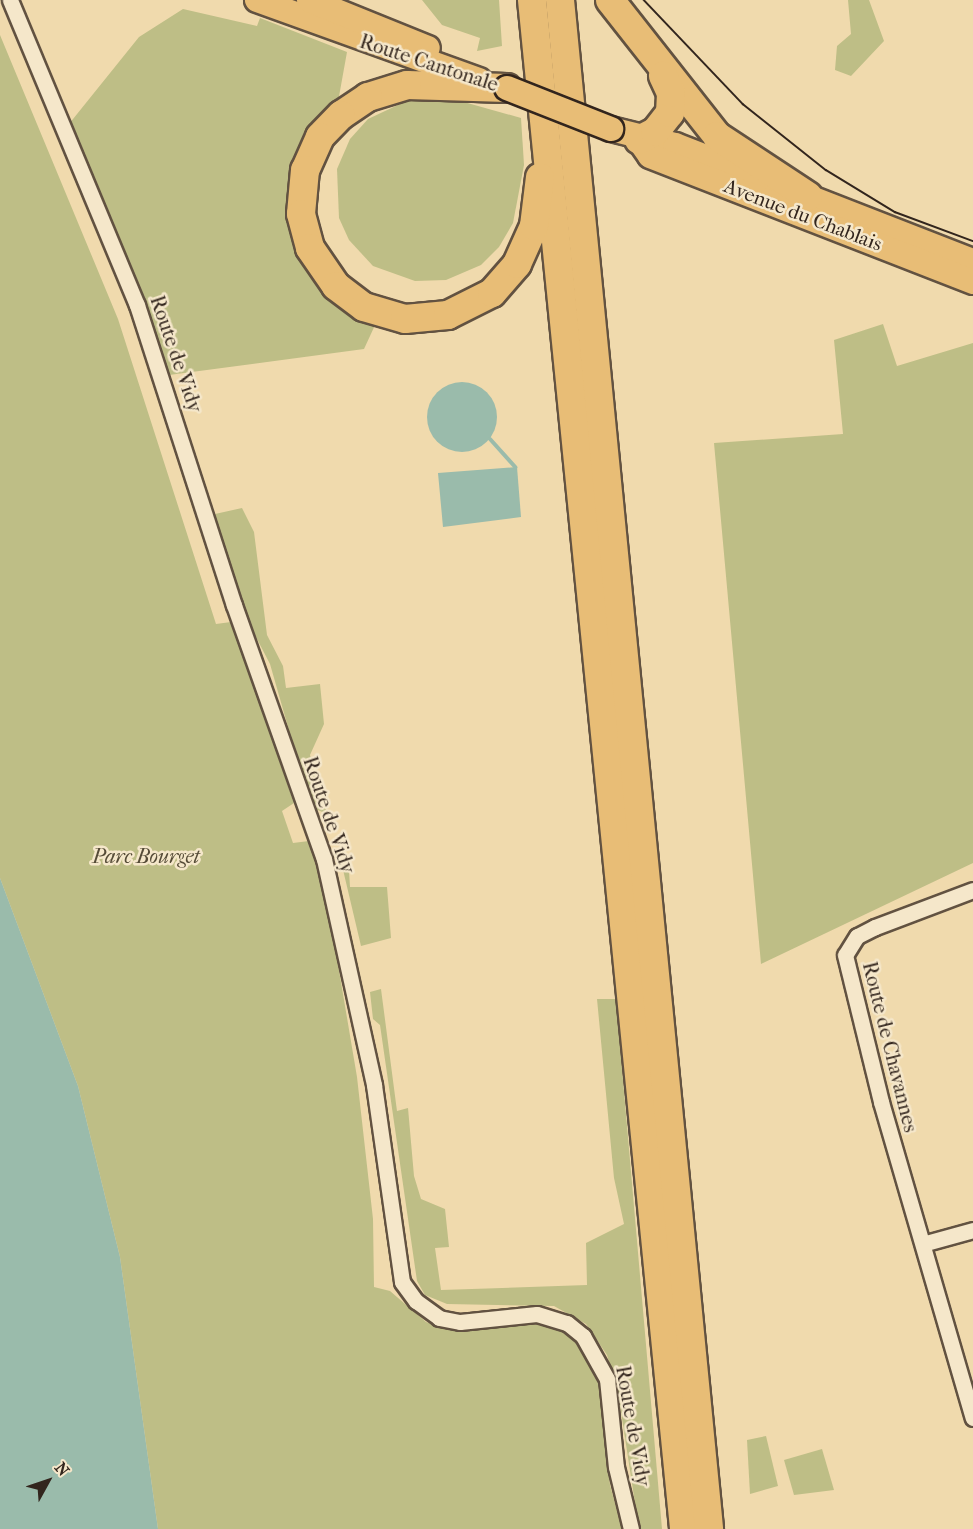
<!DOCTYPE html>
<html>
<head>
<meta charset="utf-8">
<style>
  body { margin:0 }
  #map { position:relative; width:973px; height:1529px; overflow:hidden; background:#f0daad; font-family:"IM FELL French Canon",serif }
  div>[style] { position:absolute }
  .green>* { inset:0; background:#bebe86 }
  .water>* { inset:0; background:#9abbab }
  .round { border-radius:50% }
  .stream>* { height:4px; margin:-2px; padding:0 2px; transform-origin:2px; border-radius:2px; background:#9abbab }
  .roads { filter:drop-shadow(2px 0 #625241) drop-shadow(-2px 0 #625241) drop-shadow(0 2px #625241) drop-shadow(0 -2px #625241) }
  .minor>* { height:15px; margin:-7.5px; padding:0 7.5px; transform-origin:7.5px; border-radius:7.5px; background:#f5e7ca }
  .primary>* { height:24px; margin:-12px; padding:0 12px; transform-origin:12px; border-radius:12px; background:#e8bd76 }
  .motorway>* { height:28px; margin:-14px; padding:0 14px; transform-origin:14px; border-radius:14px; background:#e8bd76 }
  .tram>* { height:1.5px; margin:-0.75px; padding:0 0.75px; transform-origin:0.75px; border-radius:0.75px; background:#32251d }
  .bridges { filter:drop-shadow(2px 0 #32251d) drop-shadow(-2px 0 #32251d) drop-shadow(0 2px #32251d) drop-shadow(0 -2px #32251d) }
  .primary-bridge>* { height:24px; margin:-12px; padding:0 12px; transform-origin:12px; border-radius:12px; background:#e8bd76 }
  span { translate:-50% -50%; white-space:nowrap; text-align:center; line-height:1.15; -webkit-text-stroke:5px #f5e7ca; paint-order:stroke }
  .street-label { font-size:20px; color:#32251d }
  .park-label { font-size:20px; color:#554b37; font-style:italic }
  .north { position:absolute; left:18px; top:1451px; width:60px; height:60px; -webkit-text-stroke:4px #f5e7ca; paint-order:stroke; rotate:50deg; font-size:16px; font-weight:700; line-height:24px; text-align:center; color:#32251d }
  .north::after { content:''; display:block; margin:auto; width:21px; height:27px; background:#32251d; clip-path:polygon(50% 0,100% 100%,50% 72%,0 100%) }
</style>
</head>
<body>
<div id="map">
  <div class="green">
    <div style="clip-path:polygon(422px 0,499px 0,502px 46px,477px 51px,480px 38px,442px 25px)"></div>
    <div style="clip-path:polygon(848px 0,869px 0,884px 41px,851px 76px,835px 70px,837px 46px,851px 34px)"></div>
    <div style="clip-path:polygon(183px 9px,257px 26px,260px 18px,347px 52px,338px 102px,302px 144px,290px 168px,288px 200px,290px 233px,306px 268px,326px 294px,376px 323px,364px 349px,169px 375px,69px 124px,139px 37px)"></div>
    <div style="clip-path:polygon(0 35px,118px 319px,216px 624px,231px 622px,294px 803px,282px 811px,293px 843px,309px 841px,330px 917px,357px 1077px,373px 1219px,374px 1287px,390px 1291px,426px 1322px,449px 1330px,533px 1324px,558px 1329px,582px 1346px,600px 1381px,610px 1485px,622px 1529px,158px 1529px,120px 1257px,78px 1086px,0 878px)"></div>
    <div style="clip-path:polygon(439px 95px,521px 118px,524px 165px,513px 223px,499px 247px,481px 265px,446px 280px,415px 281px,373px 266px,349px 240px,339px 218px,337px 169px,350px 139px,368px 119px,415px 97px)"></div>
    <div style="clip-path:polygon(883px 324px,897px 366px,973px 343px,973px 863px,761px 964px,714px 443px,843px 434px,834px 340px)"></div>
    <div style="clip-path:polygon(242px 508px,254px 532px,267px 635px,283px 666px,286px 688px,320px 684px,324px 724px,310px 755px,327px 814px,311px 807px,270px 664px,246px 618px,215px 514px)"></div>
    <div style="clip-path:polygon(348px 854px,350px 887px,387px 887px,391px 938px,361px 946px,340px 857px)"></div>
    <div style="clip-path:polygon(381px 989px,397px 1111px,408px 1108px,414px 1176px,421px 1199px,445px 1209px,449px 1247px,435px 1248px,441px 1290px,587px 1285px,586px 1243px,624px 1224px,614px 1178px,597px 999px,616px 999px,662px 1529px,639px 1529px,619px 1399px,607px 1355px,586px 1324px,554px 1306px,447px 1304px,425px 1295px,417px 1281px,380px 1025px,373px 1019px,370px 992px)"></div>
    <div style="clip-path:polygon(766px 1436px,778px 1486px,750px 1494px,747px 1440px)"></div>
    <div style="clip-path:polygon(822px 1449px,834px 1490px,794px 1495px,784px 1460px)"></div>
  </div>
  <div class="water">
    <div class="round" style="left:427px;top:382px;width:70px;height:70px"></div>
    <div style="clip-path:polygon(517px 467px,521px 517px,443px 527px,438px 473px)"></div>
    <div style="clip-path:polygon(0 878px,78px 1086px,120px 1257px,158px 1529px,0 1529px)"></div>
  </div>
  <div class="stream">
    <div style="left:490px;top:439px;width:38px;rotate:48deg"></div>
  </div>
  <div class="roads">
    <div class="minor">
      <div style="left:10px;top:0;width:330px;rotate:67.4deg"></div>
      <div style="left:137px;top:305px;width:315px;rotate:72.1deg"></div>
      <div style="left:234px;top:605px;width:269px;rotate:70.5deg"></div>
      <div style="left:324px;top:859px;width:231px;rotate:77.5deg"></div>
      <div style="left:374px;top:1085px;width:199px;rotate:81.9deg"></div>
      <div style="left:402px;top:1282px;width:24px;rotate:54deg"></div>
      <div style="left:416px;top:1301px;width:29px;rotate:36deg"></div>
      <div style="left:439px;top:1318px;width:21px;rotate:11deg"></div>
      <div style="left:460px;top:1322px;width:77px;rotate:-5.9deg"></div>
      <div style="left:537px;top:1314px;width:31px;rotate:17deg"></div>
      <div style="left:567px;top:1323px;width:21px;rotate:39deg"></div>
      <div style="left:583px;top:1336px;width:49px;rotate:60.8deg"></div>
      <div style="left:607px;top:1379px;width:88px;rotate:84.2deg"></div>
      <div style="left:616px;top:1467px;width:64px;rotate:76.4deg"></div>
      <div style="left:973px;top:890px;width:105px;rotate:159.3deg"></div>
      <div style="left:875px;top:927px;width:20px;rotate:153deg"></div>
      <div style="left:857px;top:936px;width:22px;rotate:122deg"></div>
      <div style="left:845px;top:955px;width:151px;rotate:76.2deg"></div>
      <div style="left:881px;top:1102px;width:329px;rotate:73.8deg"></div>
      <div style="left:926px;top:1243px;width:49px;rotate:-15.5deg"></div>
    </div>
    <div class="primary">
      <div style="left:257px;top:0;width:236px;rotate:19.8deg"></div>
      <div style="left:309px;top:0;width:128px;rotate:22deg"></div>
      <div style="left:611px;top:129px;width:66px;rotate:14deg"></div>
      <div style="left:675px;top:145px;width:320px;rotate:21.3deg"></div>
      <div style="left:639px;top:140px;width:19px;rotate:55deg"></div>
      <div style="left:650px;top:156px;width:347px;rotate:21.3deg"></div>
    </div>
    <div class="motorway">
      <div style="left:532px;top:0;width:1537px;rotate:84.32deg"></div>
      <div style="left:560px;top:0;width:1536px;rotate:84.43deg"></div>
      <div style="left:610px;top:0;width:173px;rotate:51.8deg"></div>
      <div style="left:717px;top:136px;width:109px;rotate:33.4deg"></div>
      <div style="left:507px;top:88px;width:100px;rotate:-178.3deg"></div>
      <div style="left:407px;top:85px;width:41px;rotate:162.9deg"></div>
      <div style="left:368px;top:97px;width:32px;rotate:146deg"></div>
      <div style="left:341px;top:115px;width:30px;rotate:134deg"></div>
      <div style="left:320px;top:137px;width:36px;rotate:114deg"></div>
      <div style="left:305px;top:170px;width:44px;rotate:95.2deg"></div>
      <div style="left:301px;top:214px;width:35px;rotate:75deg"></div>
      <div style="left:310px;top:248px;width:46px;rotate:55.6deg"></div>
      <div style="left:336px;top:286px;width:35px;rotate:37deg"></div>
      <div style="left:364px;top:307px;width:43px;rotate:16.3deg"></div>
      <div style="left:405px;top:319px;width:43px;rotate:-5.3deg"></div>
      <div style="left:448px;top:315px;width:49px;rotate:-26.6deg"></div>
      <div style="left:492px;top:293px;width:38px;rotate:-49deg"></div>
      <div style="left:517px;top:264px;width:42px;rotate:-65.9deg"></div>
      <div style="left:534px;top:226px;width:49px;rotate:-83deg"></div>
      <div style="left:639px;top:140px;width:18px;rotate:-27deg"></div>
      <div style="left:655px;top:132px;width:24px;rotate:-52deg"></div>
      <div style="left:670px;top:113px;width:20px;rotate:-87deg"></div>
      <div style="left:671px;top:93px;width:19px;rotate:-115deg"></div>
    </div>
  </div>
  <div class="tram">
    <div style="left:644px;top:0;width:144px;rotate:46.4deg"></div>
    <div style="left:743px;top:104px;width:106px;rotate:38.5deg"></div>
    <div style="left:826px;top:170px;width:81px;rotate:31.3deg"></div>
    <div style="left:895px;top:212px;width:83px;rotate:20.4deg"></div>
  </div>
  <div class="bridges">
    <div class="primary-bridge">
      <div style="left:507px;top:88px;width:112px;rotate:21.5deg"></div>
    </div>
  </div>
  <div class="street-label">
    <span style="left:429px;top:63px;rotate:18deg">Route Cantonale</span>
    <span style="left:803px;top:215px;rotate:21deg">Avenue du Chablais</span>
    <span style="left:176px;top:354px;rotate:71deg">Route de Vidy</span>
    <span style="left:329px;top:815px;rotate:71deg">Route de Vidy</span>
    <span style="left:890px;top:1047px;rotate:76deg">Route de Chavannes</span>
    <span style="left:633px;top:1426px;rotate:80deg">Route de Vidy</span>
  </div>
  <div class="park-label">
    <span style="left:146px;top:856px">Parc Bourget</span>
  </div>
  <div class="north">N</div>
</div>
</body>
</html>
